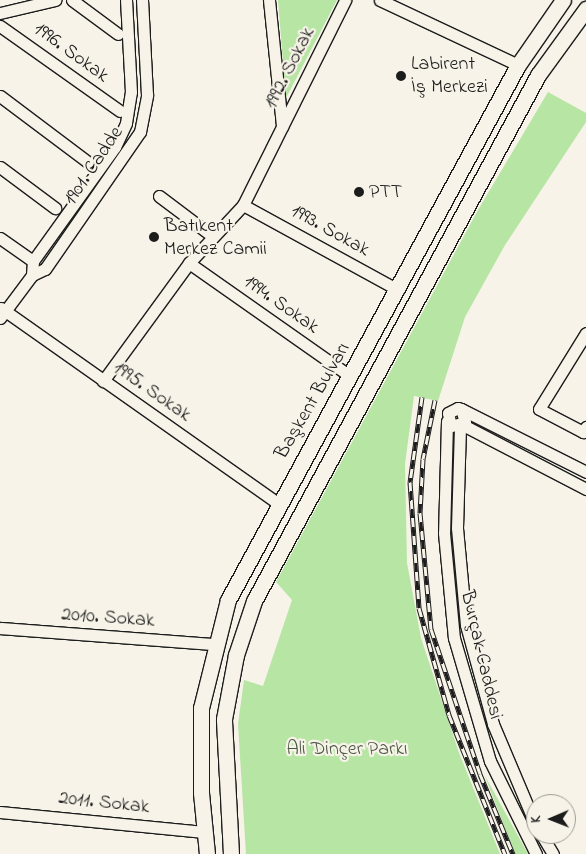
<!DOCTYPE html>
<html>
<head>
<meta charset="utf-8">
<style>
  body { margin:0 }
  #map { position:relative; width:586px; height:854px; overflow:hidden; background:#f7f3e8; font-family:"Indie Flower",sans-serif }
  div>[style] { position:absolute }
  .green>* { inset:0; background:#b6e5a4 }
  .roads { filter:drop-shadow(1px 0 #1c1c1c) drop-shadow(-1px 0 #1c1c1c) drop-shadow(0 1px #1c1c1c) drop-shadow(0 -1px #1c1c1c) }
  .minor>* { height:11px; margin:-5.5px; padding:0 5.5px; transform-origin:5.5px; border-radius:5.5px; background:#f7f3e8 }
  .major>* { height:15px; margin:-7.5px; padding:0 7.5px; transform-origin:7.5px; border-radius:7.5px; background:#f7f3e8 }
  .rail>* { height:5px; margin-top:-2.5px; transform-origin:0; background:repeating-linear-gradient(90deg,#f7f3e8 0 9px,#1c1c1c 0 18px); box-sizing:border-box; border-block:1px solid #1c1c1c }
  .dots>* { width:14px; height:14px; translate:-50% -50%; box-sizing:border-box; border:2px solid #f7f3e8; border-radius:50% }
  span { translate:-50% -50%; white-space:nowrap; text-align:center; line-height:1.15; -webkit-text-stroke:4.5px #f7f3e8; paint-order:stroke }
  .street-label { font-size:20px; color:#1c1c1c }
  .poi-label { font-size:20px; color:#1c1c1c }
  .left { translate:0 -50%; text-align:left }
  .park-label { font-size:20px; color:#4a5845 }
  .north { position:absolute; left:526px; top:794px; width:50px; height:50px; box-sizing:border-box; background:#f7f3e8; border:1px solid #9f9d96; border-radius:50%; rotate:269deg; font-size:14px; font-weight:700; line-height:20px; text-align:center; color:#1c1c1c }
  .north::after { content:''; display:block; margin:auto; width:18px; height:22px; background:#1c1c1c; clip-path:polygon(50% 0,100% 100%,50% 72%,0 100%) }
</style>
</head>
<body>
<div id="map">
  <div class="green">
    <div style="clip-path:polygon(278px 0,337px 0,286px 98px)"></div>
    <div style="clip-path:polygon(548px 92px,586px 113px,586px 122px,505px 245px,465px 317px,438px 401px,414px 396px,405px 464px,407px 563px,421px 638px,459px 753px,500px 854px,246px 854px,238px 724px,244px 680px,263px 686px,292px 600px,276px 582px,478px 210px)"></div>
    <div style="clip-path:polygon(484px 774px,485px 776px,528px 854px,515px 854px)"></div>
  </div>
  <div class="roads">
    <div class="minor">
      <div style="left:72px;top:0;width:57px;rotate:36.5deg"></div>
      <div style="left:269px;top:0;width:127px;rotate:84.1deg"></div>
      <div style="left:380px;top:0;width:153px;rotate:25.2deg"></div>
      <div style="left:0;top:13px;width:57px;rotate:-13.3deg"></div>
      <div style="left:0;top:26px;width:147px;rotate:35.3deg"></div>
      <div style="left:0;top:96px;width:110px;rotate:36.9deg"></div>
      <div style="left:0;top:167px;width:69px;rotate:36.7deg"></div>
      <div style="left:159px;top:196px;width:66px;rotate:37deg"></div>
      <div style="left:243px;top:205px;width:177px;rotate:28.7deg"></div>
      <div style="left:0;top:238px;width:40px;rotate:34.9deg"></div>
      <div style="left:189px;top:263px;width:198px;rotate:35.1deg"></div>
      <div style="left:32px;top:275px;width:14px;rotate:-86deg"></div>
      <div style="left:33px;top:261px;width:140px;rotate:-54.3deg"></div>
      <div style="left:115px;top:147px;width:26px;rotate:-65deg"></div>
      <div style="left:126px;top:123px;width:31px;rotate:-81deg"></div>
      <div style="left:131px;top:92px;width:92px;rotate:-93.1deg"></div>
      <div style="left:1px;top:308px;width:338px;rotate:35.2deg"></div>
      <div style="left:0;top:318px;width:54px;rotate:-53.3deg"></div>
      <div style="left:32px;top:275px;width:14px;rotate:-25deg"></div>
      <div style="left:45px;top:269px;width:167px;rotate:-55.3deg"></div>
      <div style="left:140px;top:132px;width:38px;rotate:-79deg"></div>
      <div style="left:147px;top:95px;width:95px;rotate:-93deg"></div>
      <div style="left:586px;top:333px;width:89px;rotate:121.7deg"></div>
      <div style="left:539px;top:409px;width:50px;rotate:27.6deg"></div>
      <div style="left:583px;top:432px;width:6px;rotate:-59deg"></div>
      <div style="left:103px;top:381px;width:146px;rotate:-53.9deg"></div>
      <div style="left:189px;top:263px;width:79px;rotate:-47deg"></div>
      <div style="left:243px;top:205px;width:229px;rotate:-63.5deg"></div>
      <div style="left:461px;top:409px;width:14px;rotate:73deg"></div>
      <div style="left:465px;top:422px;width:15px;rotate:164deg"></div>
      <div style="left:451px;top:426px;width:13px;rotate:-103deg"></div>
      <div style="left:448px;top:413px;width:11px;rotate:-27deg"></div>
      <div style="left:458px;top:408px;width:3px;rotate:18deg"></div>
      <div style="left:461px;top:409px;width:140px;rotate:26.7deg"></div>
      <div style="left:447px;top:421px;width:112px;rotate:91.5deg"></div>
      <div style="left:444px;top:533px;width:105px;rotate:84.6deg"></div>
      <div style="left:454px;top:638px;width:128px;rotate:73.7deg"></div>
      <div style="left:490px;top:761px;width:104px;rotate:63.7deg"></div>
      <div style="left:463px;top:425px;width:139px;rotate:27.5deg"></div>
      <div style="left:460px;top:427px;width:101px;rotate:91.7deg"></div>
      <div style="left:457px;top:528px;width:97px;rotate:84.7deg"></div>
      <div style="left:466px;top:625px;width:103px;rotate:74.7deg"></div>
      <div style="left:493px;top:724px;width:111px;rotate:67.1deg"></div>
      <div style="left:0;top:628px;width:214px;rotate:4.3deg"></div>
      <div style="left:0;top:812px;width:205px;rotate:5.6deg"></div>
      <div style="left:541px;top:834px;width:23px;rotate:59deg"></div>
    </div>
    <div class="major">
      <div style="left:207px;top:854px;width:61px;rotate:-95.6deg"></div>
      <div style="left:201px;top:793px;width:85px;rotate:-90deg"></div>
      <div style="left:201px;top:708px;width:111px;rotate:-76deg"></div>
      <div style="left:228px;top:600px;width:609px;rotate:-61.54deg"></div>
      <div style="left:518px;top:65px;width:79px;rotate:-55.3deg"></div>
      <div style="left:231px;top:854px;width:135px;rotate:-93deg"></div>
      <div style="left:224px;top:719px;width:65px;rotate:-79.4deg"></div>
      <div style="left:236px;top:655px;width:57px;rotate:-71.6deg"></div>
      <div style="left:254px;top:601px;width:598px;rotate:-61.63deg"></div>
      <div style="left:538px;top:75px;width:82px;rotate:-54deg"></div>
    </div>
  </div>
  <div class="rail">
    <div style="left:422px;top:397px;width:86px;rotate:98deg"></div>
    <div style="left:410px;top:482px;width:126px;rotate:85.9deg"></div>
    <div style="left:419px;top:608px;width:111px;rotate:74.3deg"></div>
    <div style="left:449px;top:715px;width:150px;rotate:68.1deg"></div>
    <div style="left:435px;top:400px;width:60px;rotate:101.5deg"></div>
    <div style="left:423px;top:459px;width:54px;rotate:93.2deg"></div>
    <div style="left:420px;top:513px;width:117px;rotate:84.6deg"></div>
    <div style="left:431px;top:629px;width:153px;rotate:71.3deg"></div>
    <div style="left:480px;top:774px;width:87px;rotate:67.6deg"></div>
  </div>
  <div class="dots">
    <div style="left:401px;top:76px;background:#1c1c1c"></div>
    <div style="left:359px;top:192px;background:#1c1c1c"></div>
    <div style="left:154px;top:237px;background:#1c1c1c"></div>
  </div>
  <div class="street-label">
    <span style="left:71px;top:53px;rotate:36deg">1996. Sokak</span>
    <span style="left:290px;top:68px;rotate:-63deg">1992. Sokak</span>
    <span style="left:94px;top:166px;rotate:-56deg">1901. Cadde</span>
    <span style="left:330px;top:231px;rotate:29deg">1993. Sokak</span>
    <span style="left:281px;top:305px;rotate:35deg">1994. Sokak</span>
    <span style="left:152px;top:392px;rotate:35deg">1995. Sokak</span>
    <span style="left:313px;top:401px;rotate:-60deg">Başkent Bulvarı</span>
    <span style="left:108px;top:618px;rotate:4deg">2010. Sokak</span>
    <span style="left:481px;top:655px;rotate:77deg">Burçak Caddesi</span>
    <span style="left:104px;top:803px;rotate:6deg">2011. Sokak</span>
  </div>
  <div class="poi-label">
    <span class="left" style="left:411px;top:76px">Labirent<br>İş Merkezi</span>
    <span class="left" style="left:369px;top:192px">PTT</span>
    <span class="left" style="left:164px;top:238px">Batıkent<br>Merkez Camii</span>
  </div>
  <div class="park-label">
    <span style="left:347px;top:749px">Ali Dinçer Parkı</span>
  </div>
  <div class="north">K</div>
</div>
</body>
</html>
